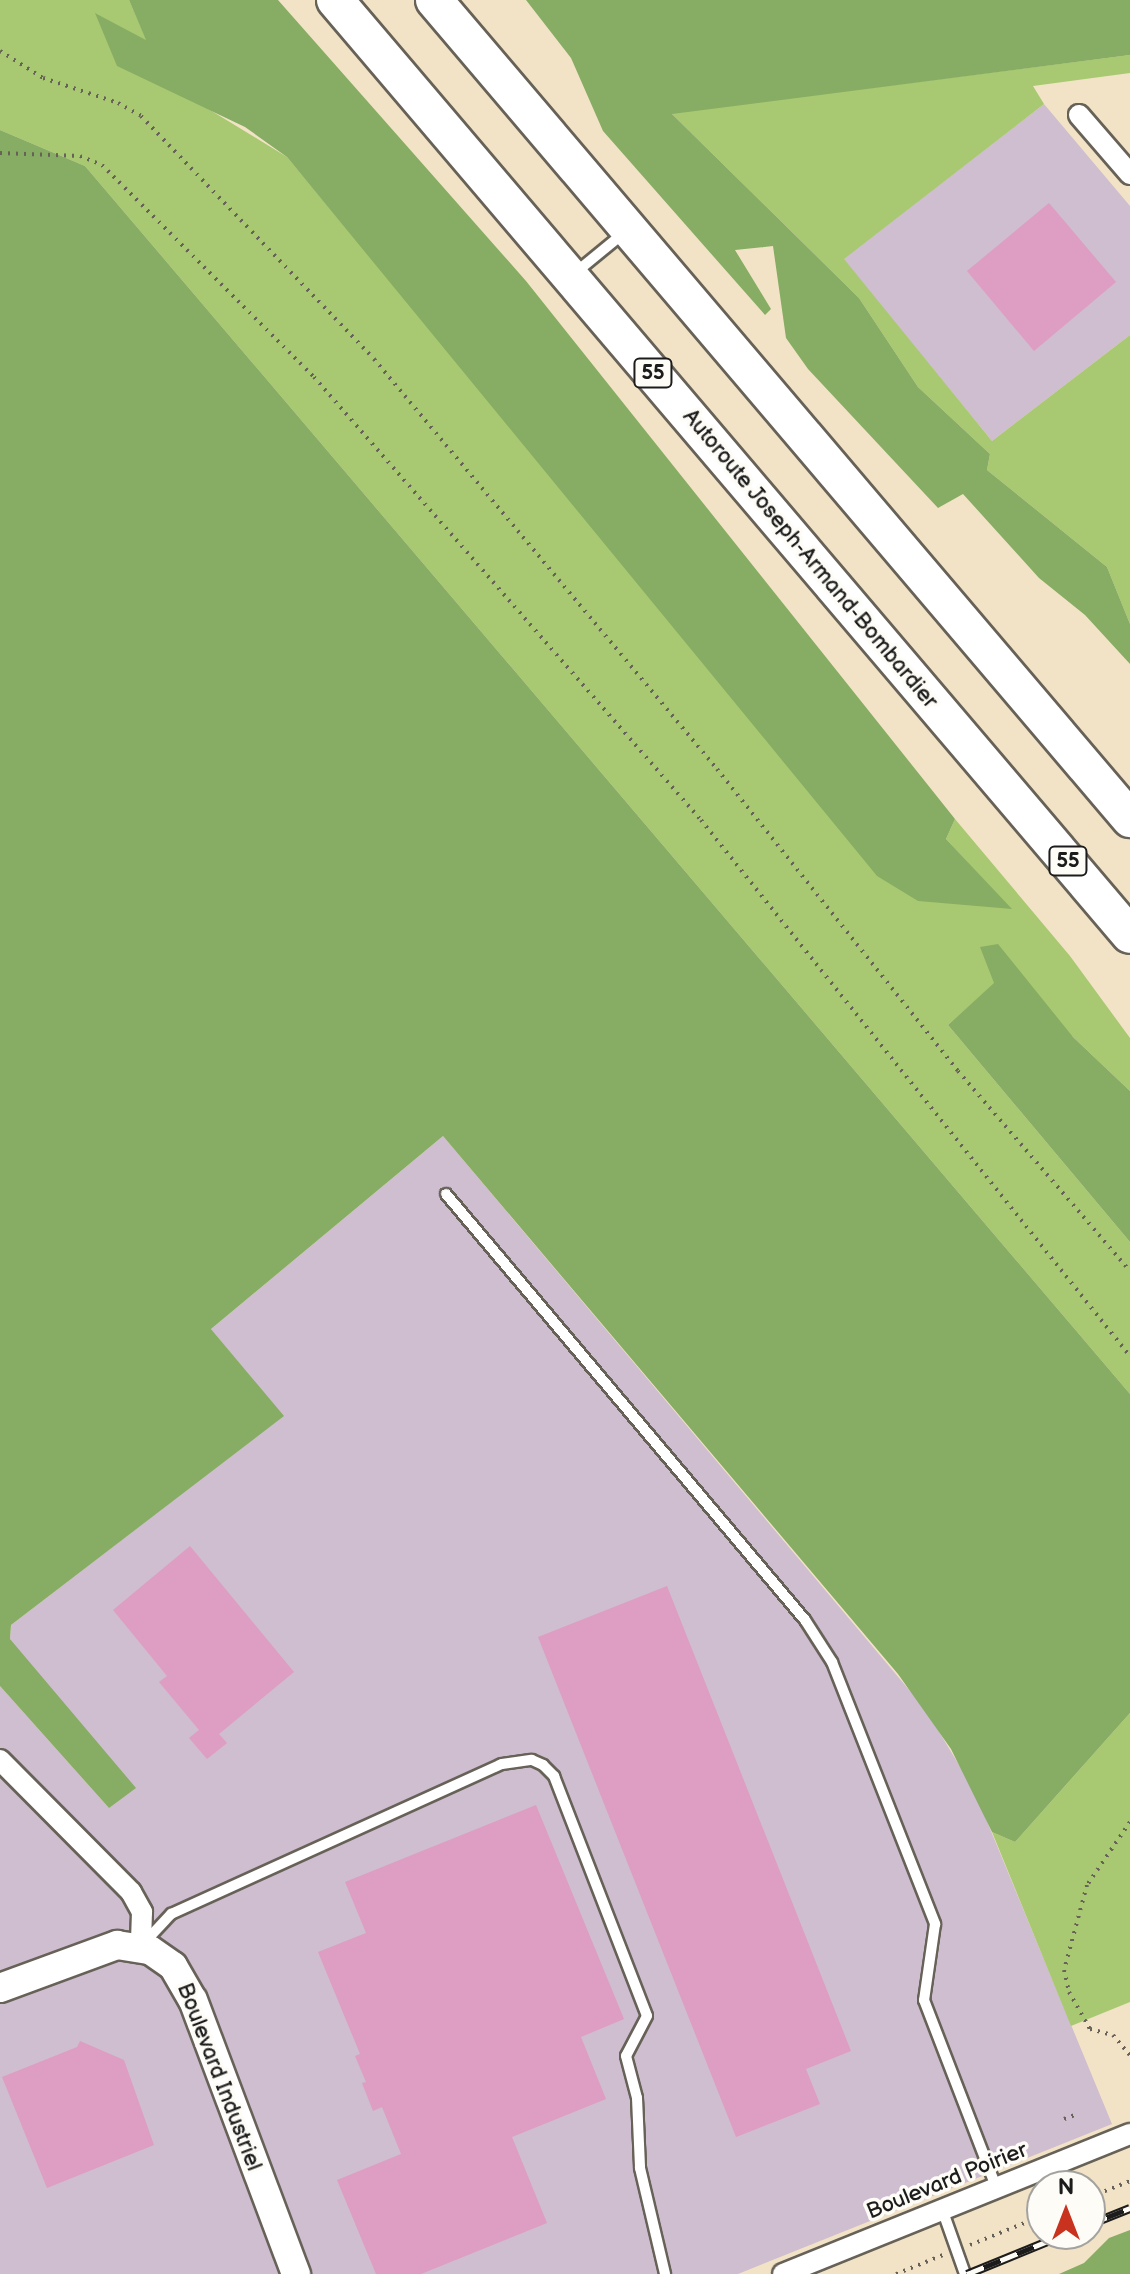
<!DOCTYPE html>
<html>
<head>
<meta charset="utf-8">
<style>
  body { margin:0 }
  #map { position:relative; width:1130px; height:2274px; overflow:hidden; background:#f2e3c6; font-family:"Balsamiq Sans",sans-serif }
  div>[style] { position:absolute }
  .industrial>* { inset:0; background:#cfbdd0 }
  .green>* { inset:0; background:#a8c971 }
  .forest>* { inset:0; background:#86ad63 }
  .building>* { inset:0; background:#de9dc3 }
  .path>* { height:4px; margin-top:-2px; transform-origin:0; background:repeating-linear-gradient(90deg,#676258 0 2px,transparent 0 8px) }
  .roads { filter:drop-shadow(2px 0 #676258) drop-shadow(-2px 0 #676258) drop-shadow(0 2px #676258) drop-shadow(0 -2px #676258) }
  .lane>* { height:10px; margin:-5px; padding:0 5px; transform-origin:5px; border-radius:5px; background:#fff }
  .street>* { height:20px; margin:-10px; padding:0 10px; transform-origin:10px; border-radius:10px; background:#fff }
  .secondary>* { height:28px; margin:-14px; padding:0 14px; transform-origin:14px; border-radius:14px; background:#fff }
  .highway>* { height:36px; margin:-18px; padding:0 18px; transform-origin:18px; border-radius:18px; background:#fff }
  .rail>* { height:9px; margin-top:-4.5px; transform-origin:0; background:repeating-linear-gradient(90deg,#fdfcf7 0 18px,#1c1c1c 0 36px); box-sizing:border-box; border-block:2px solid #1c1c1c }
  span { translate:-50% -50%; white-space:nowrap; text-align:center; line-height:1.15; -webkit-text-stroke:7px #fdfcf7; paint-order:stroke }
  .shield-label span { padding:2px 6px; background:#fdfcf7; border:2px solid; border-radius:6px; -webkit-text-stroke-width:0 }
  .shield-label { font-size:20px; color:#1c1c1c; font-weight:700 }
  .street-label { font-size:22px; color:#1c1c1c }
  .north { position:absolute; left:1026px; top:2170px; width:80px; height:80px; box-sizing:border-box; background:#fdfcf7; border:2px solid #a3a29f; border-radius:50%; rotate:0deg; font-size:22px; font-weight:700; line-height:32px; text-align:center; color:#1c1c1c }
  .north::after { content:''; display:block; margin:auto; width:28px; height:36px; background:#c8321e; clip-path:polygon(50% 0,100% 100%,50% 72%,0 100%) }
</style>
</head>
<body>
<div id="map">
  <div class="industrial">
    <div style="clip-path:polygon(1044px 104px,1130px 206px,1130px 335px,992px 441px,843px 259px)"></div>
    <div style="clip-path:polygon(443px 1136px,926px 1710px,974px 1790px,1112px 2124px,738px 2274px,0 2274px,0 1686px,109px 1808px,10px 1639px,11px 1625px,283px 1416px,211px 1329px)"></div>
  </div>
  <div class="green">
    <div style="clip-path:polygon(0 0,129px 0,147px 41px,96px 14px,187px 96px,287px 157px,371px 258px,968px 904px,1010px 908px,946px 839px,955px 819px,1070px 956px,1130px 1038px,1130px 1091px,1073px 1037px,995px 983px,948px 1025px,1130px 1242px,1130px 1394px,85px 166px,0 130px)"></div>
    <div style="clip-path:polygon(1130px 55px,1130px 73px,1033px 86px,1044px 104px,844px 259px,992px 441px,1130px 335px,1130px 624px,1107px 567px,987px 470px,990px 454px,918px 387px,859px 298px,671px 113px)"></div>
    <div style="clip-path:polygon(1130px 1713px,1130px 2002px,1071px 2026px,992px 1832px,1015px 1842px)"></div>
  </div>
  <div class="forest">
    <div style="clip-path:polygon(129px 0,278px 0,526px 281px,955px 819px,946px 839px,1012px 909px,918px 901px,877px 876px,287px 157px,245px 127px,117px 66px,95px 13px,146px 40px)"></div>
    <div style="clip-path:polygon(526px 0,1130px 0,1130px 55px,672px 114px,859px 298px,918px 387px,990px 454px,987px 470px,1107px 567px,1130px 624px,1130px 664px,1085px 615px,1039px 578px,963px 494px,938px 508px,808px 369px,786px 338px,773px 246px,735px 250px,771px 309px,765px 315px,603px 131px,571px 58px)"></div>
    <div style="clip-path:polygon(0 130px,85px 166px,1130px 1394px,1130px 1713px,1015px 1842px,992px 1832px,951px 1749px,898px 1674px,443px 1136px,211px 1329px,284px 1416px,11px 1625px,10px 1639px,136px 1788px,109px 1808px,0 1686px)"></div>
    <div style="clip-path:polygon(998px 944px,1073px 1037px,1130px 1091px,1130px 1242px,948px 1025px,994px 983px,980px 947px)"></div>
    <div style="clip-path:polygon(1130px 2230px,1130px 2274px,1059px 2274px,1084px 2263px,1109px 2238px)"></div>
  </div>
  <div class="building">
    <div style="clip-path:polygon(1049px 203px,1116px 282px,1034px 351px,967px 271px)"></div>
    <div style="clip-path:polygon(190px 1546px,294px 1672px,219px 1734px,227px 1743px,207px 1759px,189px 1738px,199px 1730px,159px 1682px,167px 1676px,113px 1610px)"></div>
    <div style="clip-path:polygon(667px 1586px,851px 2051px,806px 2069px,820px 2104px,736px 2137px,538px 1637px)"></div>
    <div style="clip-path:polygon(536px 1805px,624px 2019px,581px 2037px,606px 2099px,512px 2137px,547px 2223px,421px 2274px,376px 2274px,337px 2180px,401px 2154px,382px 2107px,373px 2111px,362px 2083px,366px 2082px,355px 2056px,360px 2054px,318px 1952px,366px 1933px,345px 1882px)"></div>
    <div style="clip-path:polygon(80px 2041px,124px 2060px,154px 2145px,47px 2188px,2px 2077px,77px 2047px)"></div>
  </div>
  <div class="path">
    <div style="left:0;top:51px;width:51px;rotate:32.1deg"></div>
    <div style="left:43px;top:78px;width:79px;rotate:18.4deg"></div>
    <div style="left:118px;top:103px;width:26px;rotate:29deg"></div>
    <div style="left:141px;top:116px;width:337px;rotate:46.2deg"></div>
    <div style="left:374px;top:359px;width:535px;rotate:50.08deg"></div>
    <div style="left:717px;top:769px;width:386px;rotate:51.4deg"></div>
    <div style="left:958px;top:1071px;width:264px;rotate:49.3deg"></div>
    <div style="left:0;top:153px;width:80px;rotate:2.1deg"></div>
    <div style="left:80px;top:156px;width:24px;rotate:22deg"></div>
    <div style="left:102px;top:165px;width:300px;rotate:45deg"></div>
    <div style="left:314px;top:377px;width:588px;rotate:48.86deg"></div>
    <div style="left:701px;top:820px;width:687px;rotate:51.33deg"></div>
    <div style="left:1130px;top:1822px;width:76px;rotate:124.3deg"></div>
    <div style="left:1087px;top:1885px;width:88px;rotate:105.1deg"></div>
    <div style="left:1064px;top:1970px;width:23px;rotate:77deg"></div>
    <div style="left:1069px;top:1992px;width:43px;rotate:60.4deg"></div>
    <div style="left:1090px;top:2029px;width:24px;rotate:15deg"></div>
    <div style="left:1113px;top:2035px;width:26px;rotate:50deg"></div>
    <div style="left:1064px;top:2119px;width:12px;rotate:-20deg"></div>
    <div style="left:1090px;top:2197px;width:43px;rotate:-21.8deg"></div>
    <div style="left:970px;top:2245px;width:78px;rotate:-21.9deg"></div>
    <div style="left:896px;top:2274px;width:51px;rotate:-22deg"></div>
  </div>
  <div class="roads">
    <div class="lane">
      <div style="left:575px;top:273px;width:65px;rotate:-39.4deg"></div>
      <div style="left:446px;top:1194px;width:557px;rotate:49.88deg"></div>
      <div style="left:805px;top:1620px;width:50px;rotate:57.3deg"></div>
      <div style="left:832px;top:1662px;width:282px;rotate:68.5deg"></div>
      <div style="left:935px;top:1924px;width:77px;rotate:98.2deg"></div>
      <div style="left:924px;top:2000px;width:200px;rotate:68.9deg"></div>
      <div style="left:144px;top:1943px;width:40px;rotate:-47deg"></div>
      <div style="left:171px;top:1914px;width:363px;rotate:-24.4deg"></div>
      <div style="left:502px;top:1764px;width:30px;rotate:-8deg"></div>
      <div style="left:532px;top:1760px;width:12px;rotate:24deg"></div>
      <div style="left:543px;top:1765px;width:16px;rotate:45deg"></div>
      <div style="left:554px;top:1776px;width:257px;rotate:68.8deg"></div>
      <div style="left:647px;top:2016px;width:45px;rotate:117.7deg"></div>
      <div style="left:626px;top:2056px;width:43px;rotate:75.3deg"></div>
      <div style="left:637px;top:2098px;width:70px;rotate:87.5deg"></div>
      <div style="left:640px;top:2168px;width:109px;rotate:76.7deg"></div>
      <div style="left:942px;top:2209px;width:69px;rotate:70.5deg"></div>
    </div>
    <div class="street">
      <div style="left:1079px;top:115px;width:78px;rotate:49.2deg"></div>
      <div style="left:0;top:1760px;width:186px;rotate:45.2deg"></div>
      <div style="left:131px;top:1892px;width:23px;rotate:61deg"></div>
      <div style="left:142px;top:1912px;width:35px;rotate:92deg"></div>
      <div style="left:783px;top:2274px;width:374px;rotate:-22deg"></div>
    </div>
    <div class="secondary">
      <div style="left:0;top:1988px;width:125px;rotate:-20.2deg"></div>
      <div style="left:117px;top:1945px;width:33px;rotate:9deg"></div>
      <div style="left:150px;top:1950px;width:28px;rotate:35deg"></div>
      <div style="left:173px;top:1966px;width:39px;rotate:60deg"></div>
      <div style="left:193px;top:2000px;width:293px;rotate:69.4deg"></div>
    </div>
    <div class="highway">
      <div style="left:335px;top:0;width:1227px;rotate:49.63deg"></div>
      <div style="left:434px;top:0;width:1075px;rotate:49.64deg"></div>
    </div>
  </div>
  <div class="rail">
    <div style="left:1090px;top:2224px;width:43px;rotate:-21.8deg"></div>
    <div style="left:967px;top:2274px;width:106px;rotate:-22.2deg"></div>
  </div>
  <div class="shield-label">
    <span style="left:653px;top:373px">55</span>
    <span style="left:1068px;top:861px">55</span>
  </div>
  <div class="street-label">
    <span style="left:810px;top:559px;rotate:50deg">Autoroute Joseph-Armand-Bombardier</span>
    <span style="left:219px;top:2077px;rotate:69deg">Boulevard Industriel</span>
    <span style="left:947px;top:2181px;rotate:-22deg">Boulevard Poirier</span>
  </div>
  <div class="north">N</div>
</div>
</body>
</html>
